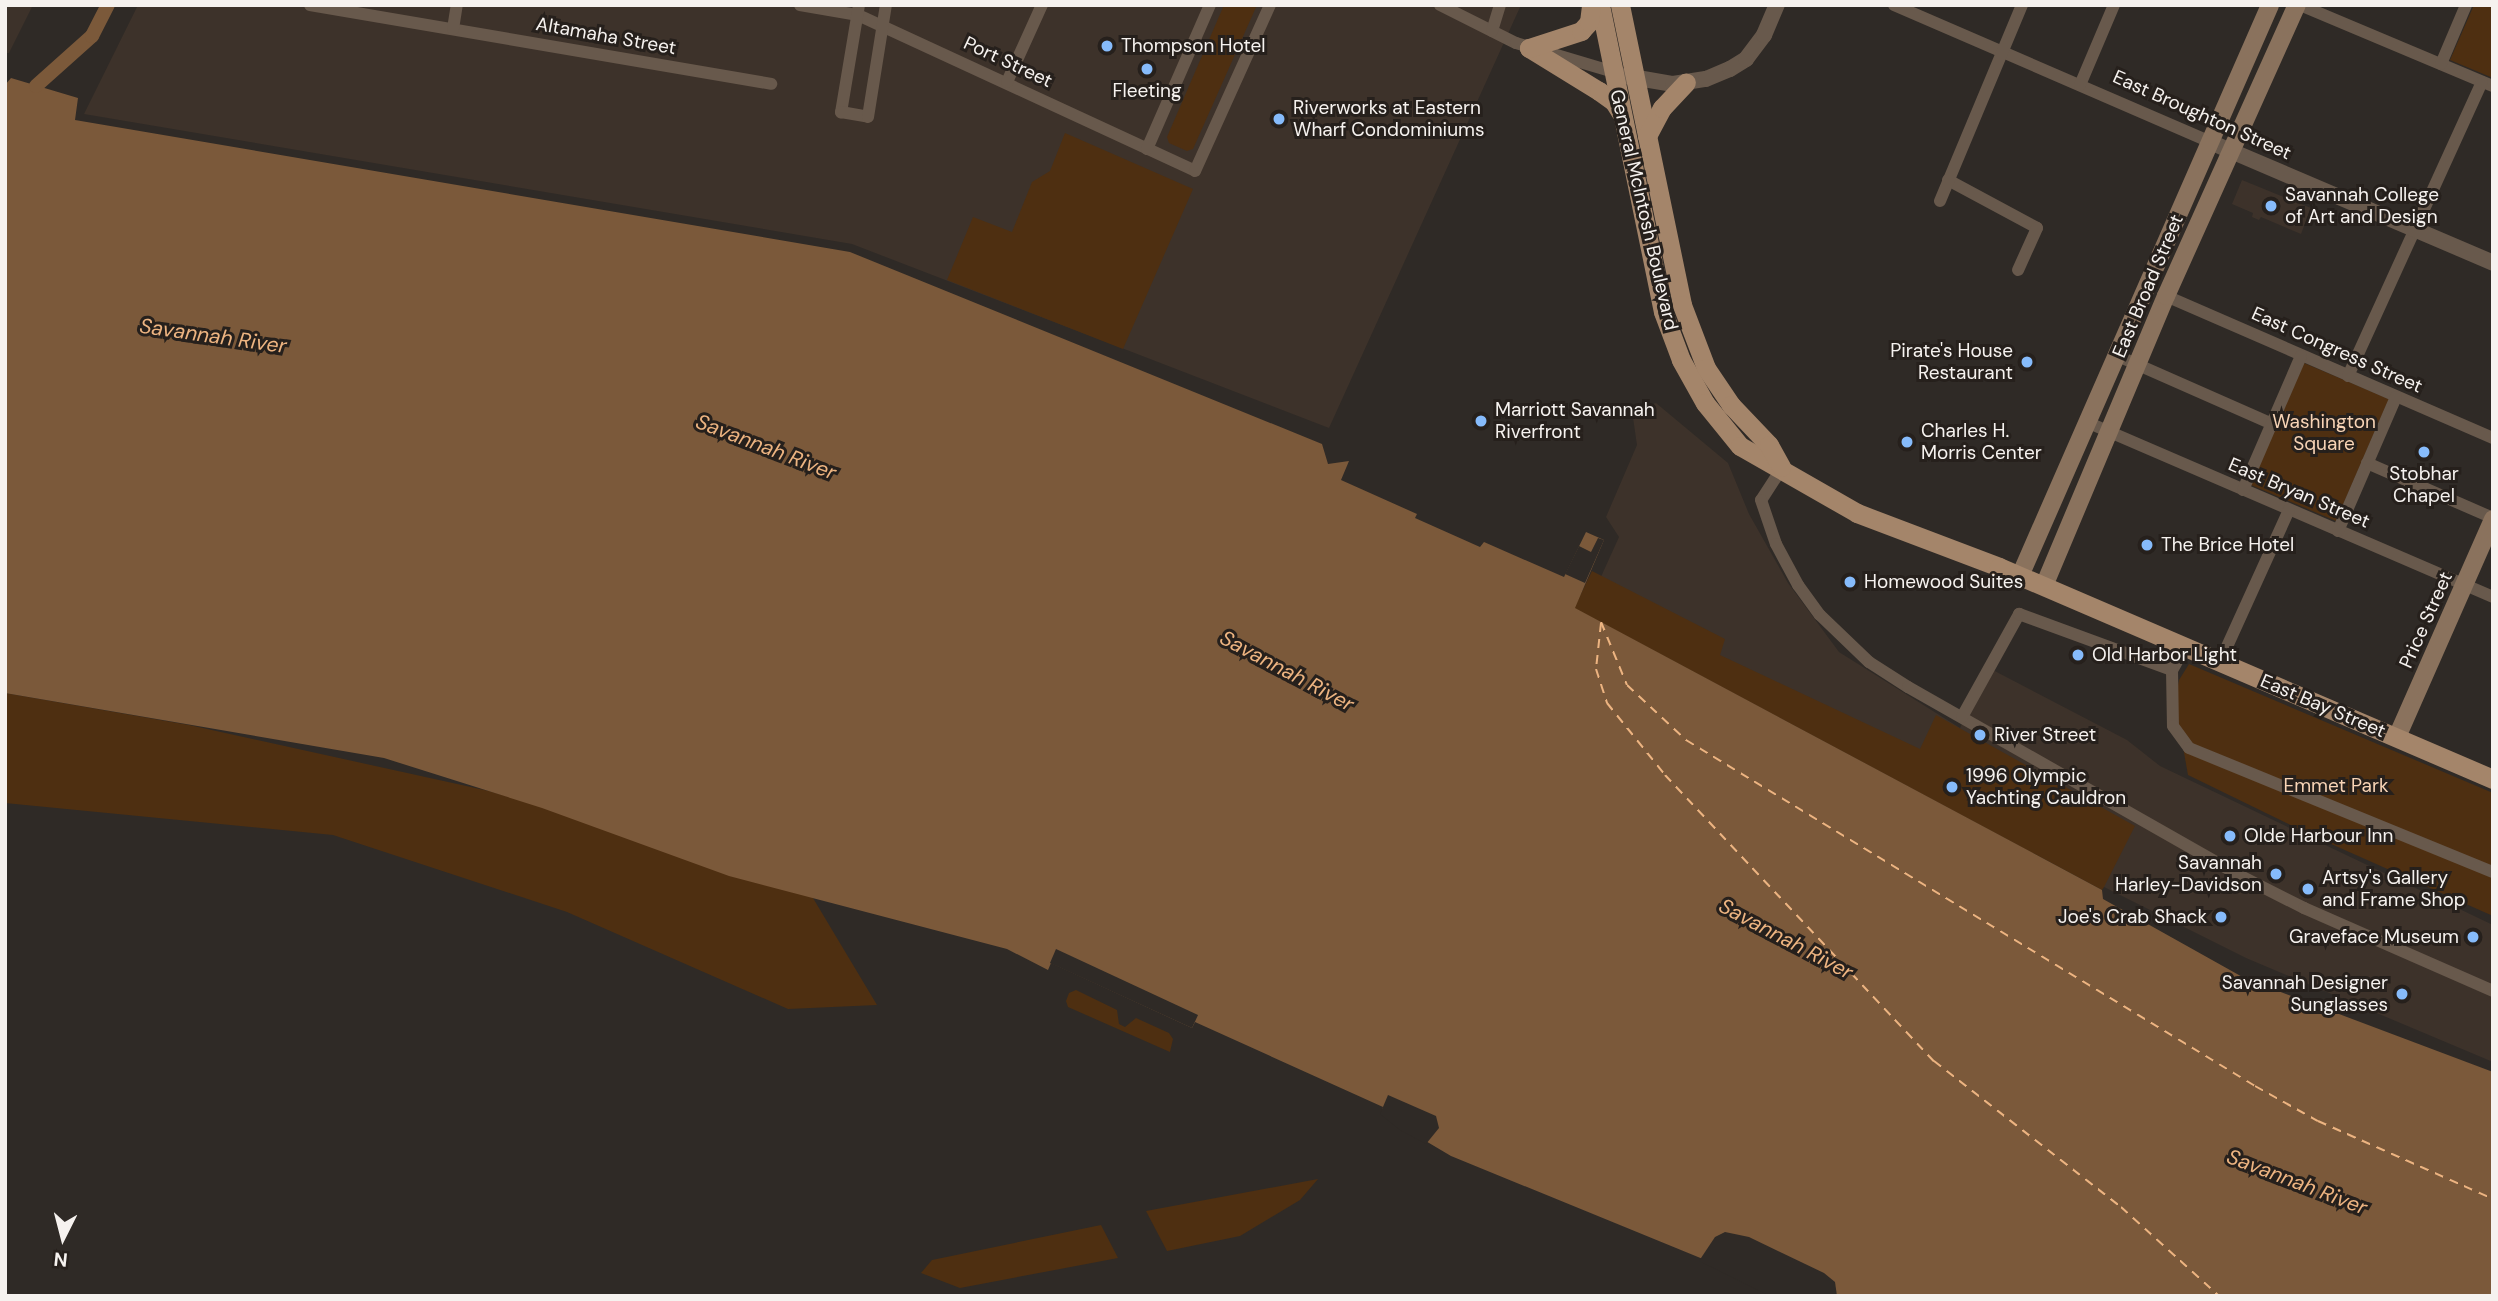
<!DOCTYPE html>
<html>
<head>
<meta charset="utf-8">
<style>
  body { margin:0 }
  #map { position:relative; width:2498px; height:1301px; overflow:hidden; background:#2f2a26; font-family:"DM Sans",sans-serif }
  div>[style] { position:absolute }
  .built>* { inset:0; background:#3d322a }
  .green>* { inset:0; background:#4e2f11 }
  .water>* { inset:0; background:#7b593a }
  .pier>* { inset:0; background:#2f2a26 }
  .canal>* { height:14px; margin:-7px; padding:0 7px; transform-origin:7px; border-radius:7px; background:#7b593a }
  .ferry>* { height:2px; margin-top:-1px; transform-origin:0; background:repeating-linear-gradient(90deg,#edb481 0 9px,transparent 0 16px) }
  .minor>* { height:12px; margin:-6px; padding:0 6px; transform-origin:6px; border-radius:6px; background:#68594c }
  .tertiary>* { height:16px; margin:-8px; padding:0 8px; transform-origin:8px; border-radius:8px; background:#68594c }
  .secondary>* { height:18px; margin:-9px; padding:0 9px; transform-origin:9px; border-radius:9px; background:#8a725d }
  .primary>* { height:19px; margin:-9.5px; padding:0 9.5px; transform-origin:9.5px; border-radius:9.5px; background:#a4856a }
  .dots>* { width:19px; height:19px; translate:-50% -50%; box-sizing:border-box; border:4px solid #26201c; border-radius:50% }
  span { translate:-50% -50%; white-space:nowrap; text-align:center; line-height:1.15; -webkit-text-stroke:6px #26201c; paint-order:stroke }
  .street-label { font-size:19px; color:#f6f2ef }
  .poi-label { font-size:19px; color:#f6f2ef }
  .left { translate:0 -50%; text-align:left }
  .right { translate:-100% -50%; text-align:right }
  .park-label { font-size:19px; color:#f8d4b6 }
  .water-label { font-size:21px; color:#edb481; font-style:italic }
  .frame { position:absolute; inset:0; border:7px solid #f6f2ef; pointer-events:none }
  .north { position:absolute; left:28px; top:1203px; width:70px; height:70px; -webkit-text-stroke:5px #26201c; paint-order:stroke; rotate:186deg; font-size:19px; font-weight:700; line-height:28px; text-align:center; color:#f6f2ef }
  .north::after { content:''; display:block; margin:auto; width:24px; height:32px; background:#f6f2ef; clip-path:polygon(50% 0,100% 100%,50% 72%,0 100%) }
</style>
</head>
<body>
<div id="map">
  <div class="built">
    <div style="clip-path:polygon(5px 5px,33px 5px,9px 53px,5px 53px)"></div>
    <div style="clip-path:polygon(138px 5px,1521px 5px,1329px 428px,852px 244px,84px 114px)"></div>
    <div style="clip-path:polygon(2242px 180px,2311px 208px,2301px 234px,2261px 217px,2259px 220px,2252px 217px,2253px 213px,2232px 204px)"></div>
    <div style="clip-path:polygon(1656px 403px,1728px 463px,1749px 514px,1788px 583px,1839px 652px,1960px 728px,1989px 668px,2127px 740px,2160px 766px,2493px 925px,2493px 1062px,2246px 958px,2104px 887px,2093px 865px,1590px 601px,1619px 537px,1606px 517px,1637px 445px,1632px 411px)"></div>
  </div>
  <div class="green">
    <div style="clip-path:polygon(1224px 5px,1257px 5px,1193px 149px,1187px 151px,1169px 143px,1167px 137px)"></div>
    <div style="clip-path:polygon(2474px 5px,2493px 5px,2493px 78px,2450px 60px)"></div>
    <div style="clip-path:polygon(1065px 133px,1193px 189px,1123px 349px,947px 280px,973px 217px,1012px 232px,1032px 182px,1050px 171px)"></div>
    <div style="clip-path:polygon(2304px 363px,2389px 399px,2336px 521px,2251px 485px)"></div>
    <div style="clip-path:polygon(1592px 571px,1725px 639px,1720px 655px,1920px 749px,1936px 715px,2135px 826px,2104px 887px,2102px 890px,1574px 608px)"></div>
    <div style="clip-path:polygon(2189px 664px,2493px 793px,2493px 916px,2311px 835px,2188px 775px,2178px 719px,2177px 690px,2179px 680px)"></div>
    <div style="clip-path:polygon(5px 693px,189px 725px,489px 791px,804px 883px,877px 1005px,788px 1009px,567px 912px,333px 835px,5px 803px)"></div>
    <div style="clip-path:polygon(1076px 990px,1117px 1010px,1119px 1024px,1125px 1027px,1136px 1018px,1169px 1033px,1173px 1039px,1170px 1052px,1068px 1007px,1066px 1001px,1069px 993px)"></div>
    <div style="clip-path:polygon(1318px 1179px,1300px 1200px,1240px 1236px,1167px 1251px,1146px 1211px)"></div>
    <div style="clip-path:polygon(1101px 1225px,1118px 1258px,960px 1288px,921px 1273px,932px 1260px)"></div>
  </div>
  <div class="water">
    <div style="clip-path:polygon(11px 78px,78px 98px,75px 120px,850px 252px,1322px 444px,1328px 464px,1349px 461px,1341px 480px,1417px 514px,1415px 518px,1480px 547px,1484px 542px,1564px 577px,1586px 532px,1604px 540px,1575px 608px,2102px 890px,2103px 899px,2246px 979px,2493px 1072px,2493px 1296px,1777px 1296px,1720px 1266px,1451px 1156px,1402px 1127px,1382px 1111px,1383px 1107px,1195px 1022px,1192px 1028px,1051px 963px,1048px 970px,1007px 949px,729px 876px,542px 808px,384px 758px,5px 693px,5px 85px)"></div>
  </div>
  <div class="pier">
    <div style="clip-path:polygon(1598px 538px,1604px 540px,1585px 583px,1565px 574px,1579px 546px,1591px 552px)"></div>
    <div style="clip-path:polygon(1056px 949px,1198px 1015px,1192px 1028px,1050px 963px)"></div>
    <div style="clip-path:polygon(1388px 1095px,1436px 1116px,1439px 1128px,1426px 1144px,1400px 1130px,1380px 1114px)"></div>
    <div style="clip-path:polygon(1725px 1232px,1749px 1237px,1824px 1273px,1835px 1282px,1837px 1296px,1770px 1296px,1699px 1261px,1715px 1237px)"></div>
  </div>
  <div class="canal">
    <div style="left:36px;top:86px;width:75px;rotate:-41.8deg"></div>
    <div style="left:92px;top:36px;width:35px;rotate:-63deg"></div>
  </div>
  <div class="ferry">
    <div style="left:1601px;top:622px;width:68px;rotate:67.6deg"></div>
    <div style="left:1627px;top:685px;width:81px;rotate:43deg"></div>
    <div style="left:1686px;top:740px;width:666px;rotate:31.3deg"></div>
    <div style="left:2255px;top:1086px;width:72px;rotate:29.1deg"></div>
    <div style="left:2318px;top:1121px;width:192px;rotate:24deg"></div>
    <div style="left:1601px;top:623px;width:46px;rotate:96.2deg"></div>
    <div style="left:1596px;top:669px;width:36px;rotate:72deg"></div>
    <div style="left:1607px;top:703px;width:92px;rotate:51.1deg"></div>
    <div style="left:1665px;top:775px;width:393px;rotate:46.8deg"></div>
    <div style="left:1934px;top:1061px;width:237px;rotate:38deg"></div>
    <div style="left:2121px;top:1207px;width:132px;rotate:42.2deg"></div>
  </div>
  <div class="minor">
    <div style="left:310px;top:5px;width:468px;rotate:9.7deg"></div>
    <div style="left:800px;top:5px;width:59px;rotate:9.8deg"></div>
    <div style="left:858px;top:15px;width:371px;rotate:24.8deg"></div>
    <div style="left:1195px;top:171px;width:182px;rotate:-65.7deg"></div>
    <div style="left:859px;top:5px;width:109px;rotate:99.5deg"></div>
    <div style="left:841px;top:112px;width:27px;rotate:10deg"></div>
    <div style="left:868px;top:117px;width:113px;rotate:-80.9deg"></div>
    <div style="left:1440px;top:5px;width:85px;rotate:26.6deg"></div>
    <div style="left:1516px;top:43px;width:102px;rotate:16.5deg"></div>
    <div style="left:1894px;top:5px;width:344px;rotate:23.4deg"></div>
    <div style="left:2300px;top:5px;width:209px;rotate:22.8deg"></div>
    <div style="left:453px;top:29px;width:24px;rotate:-81deg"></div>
    <div style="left:1492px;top:31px;width:27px;rotate:-73deg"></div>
    <div style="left:2441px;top:64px;width:64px;rotate:-67deg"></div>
    <div style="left:1007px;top:82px;width:85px;rotate:-65.6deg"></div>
    <div style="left:2080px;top:85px;width:87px;rotate:-67deg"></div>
    <div style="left:1147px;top:149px;width:157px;rotate:-66.4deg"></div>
    <div style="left:1948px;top:180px;width:101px;rotate:28.3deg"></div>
    <div style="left:2037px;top:228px;width:46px;rotate:114.3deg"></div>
    <div style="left:1940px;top:201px;width:212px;rotate:-67.3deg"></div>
    <div style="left:2166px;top:296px;width:357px;rotate:23.5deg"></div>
    <div style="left:2118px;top:356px;width:168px;rotate:23.8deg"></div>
    <div style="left:2348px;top:376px;width:323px;rotate:-65.5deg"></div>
    <div style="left:2089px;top:423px;width:440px;rotate:23.3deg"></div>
    <div style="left:2367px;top:463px;width:137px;rotate:23.6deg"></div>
    <div style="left:1782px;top:468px;width:38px;rotate:123deg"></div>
    <div style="left:1761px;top:500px;width:46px;rotate:71.2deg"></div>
    <div style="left:1776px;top:544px;width:47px;rotate:61.8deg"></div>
    <div style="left:1798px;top:585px;width:37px;rotate:54deg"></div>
    <div style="left:1820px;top:615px;width:68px;rotate:43.8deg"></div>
    <div style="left:1869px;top:662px;width:46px;rotate:32.7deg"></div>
    <div style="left:1908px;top:687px;width:374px;rotate:29.6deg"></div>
    <div style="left:2233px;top:872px;width:80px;rotate:26.9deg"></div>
    <div style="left:2304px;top:908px;width:206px;rotate:23.7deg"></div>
    <div style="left:2243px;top:490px;width:146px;rotate:-66.6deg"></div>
    <div style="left:2338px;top:531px;width:146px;rotate:-66.6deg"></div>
    <div style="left:2185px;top:647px;width:26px;rotate:119deg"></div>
    <div style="left:2172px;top:670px;width:56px;rotate:89deg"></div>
    <div style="left:2173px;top:726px;width:27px;rotate:54deg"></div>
    <div style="left:2189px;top:748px;width:328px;rotate:22.2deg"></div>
    <div style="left:2223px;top:663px;width:12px;rotate:-81deg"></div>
    <div style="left:2225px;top:651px;width:155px;rotate:-65.6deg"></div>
    <div style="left:1962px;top:717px;width:118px;rotate:-61deg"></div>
    <div style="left:2019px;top:614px;width:163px;rotate:20.1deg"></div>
  </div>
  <div class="tertiary">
    <div style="left:1626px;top:76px;width:48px;rotate:9.7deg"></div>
    <div style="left:1673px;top:84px;width:33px;rotate:-9deg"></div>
    <div style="left:1706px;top:79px;width:26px;rotate:-23deg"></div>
    <div style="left:1730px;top:69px;width:19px;rotate:-32deg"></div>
    <div style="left:1746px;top:59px;width:30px;rotate:-53deg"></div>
    <div style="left:1764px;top:35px;width:33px;rotate:-67deg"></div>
    <div style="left:2210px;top:142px;width:308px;rotate:23.1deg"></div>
  </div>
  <div class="secondary">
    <div style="left:2020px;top:576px;width:623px;rotate:-66.35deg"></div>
    <div style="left:2044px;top:586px;width:315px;rotate:-67.2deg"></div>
    <div style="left:2166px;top:296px;width:319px;rotate:-65.8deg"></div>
    <div style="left:2397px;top:737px;width:238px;rotate:-66.2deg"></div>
  </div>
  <div class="primary">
    <div style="left:1600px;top:5px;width:313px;rotate:78.4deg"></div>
    <div style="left:1663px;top:312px;width:51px;rotate:69.4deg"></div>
    <div style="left:1681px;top:360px;width:49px;rotate:60.8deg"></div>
    <div style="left:1705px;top:403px;width:55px;rotate:50.9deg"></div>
    <div style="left:1740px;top:446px;width:135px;rotate:29.8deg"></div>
    <div style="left:1857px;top:513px;width:152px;rotate:20.8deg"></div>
    <div style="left:1999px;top:567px;width:538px;rotate:23.23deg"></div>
    <div style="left:1620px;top:5px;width:306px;rotate:78.3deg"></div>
    <div style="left:1682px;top:305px;width:67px;rotate:69.1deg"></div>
    <div style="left:1706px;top:368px;width:45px;rotate:56deg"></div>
    <div style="left:1731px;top:405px;width:55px;rotate:46.5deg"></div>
    <div style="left:1769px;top:445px;width:25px;rotate:61deg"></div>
    <div style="left:1529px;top:48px;width:82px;rotate:31.6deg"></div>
    <div style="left:1599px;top:91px;width:19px;rotate:36deg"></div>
    <div style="left:1614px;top:102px;width:13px;rotate:58deg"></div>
    <div style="left:1529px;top:48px;width:55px;rotate:-18.1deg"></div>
    <div style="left:1581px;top:31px;width:12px;rotate:-48deg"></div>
    <div style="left:1589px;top:22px;width:17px;rotate:-83deg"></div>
    <div style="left:1647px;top:136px;width:32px;rotate:-62deg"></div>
    <div style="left:1662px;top:108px;width:35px;rotate:-47deg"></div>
  </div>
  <div class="dots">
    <div style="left:1107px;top:46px;background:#86bbfb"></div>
    <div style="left:1147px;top:69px;background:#86bbfb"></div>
    <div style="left:1279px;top:119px;background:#86bbfb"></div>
    <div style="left:2271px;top:206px;background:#86bbfb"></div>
    <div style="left:2027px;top:362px;background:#86bbfb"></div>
    <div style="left:1481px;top:421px;background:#86bbfb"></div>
    <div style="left:1907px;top:442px;background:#86bbfb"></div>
    <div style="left:2424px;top:452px;background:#86bbfb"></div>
    <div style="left:2147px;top:545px;background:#86bbfb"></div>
    <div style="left:1850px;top:582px;background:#86bbfb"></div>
    <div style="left:2078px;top:655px;background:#86bbfb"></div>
    <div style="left:1980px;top:735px;background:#86bbfb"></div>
    <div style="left:1952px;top:787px;background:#86bbfb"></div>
    <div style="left:2230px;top:836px;background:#86bbfb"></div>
    <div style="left:2276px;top:874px;background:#86bbfb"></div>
    <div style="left:2308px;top:889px;background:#86bbfb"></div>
    <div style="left:2221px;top:917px;background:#86bbfb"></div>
    <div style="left:2473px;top:937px;background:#86bbfb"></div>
    <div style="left:2402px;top:994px;background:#86bbfb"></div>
  </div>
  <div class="street-label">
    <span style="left:606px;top:36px;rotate:10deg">Altamaha Street</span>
    <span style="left:1008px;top:62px;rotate:25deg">Port Street</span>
    <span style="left:2202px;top:115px;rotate:24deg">East Broughton Street</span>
    <span style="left:1644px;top:210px;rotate:77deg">General McIntosh Boulevard</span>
    <span style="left:2148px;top:286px;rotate:-67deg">East Broad Street</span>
    <span style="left:2337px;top:350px;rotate:24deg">East Congress Street</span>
    <span style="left:2299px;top:493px;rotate:23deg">East Bryan Street</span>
    <span style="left:2426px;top:620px;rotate:-66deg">Price Street</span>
    <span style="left:2323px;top:706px;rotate:23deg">East Bay Street</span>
  </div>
  <div class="poi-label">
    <span class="left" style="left:1121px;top:46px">Thompson Hotel</span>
    <span style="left:1147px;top:91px">Fleeting</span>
    <span class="left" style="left:1293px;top:119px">Riverworks at Eastern<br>Wharf Condominiums</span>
    <span class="left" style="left:2285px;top:206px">Savannah College<br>of Art and Design</span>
    <span class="right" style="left:2013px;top:362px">Pirate's House<br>Restaurant</span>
    <span class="left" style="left:1495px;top:421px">Marriott Savannah<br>Riverfront</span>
    <span class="left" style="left:1921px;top:442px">Charles H.<br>Morris Center</span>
    <span style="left:2424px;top:485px">Stobhar<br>Chapel</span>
    <span class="left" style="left:2161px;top:545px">The Brice Hotel</span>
    <span class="left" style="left:1864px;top:582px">Homewood Suites</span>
    <span class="left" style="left:2092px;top:655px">Old Harbor Light</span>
    <span class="left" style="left:1994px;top:735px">River Street</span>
    <span class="left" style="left:1966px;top:787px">1996 Olympic<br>Yachting Cauldron</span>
    <span class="left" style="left:2244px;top:836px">Olde Harbour Inn</span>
    <span class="right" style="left:2262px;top:874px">Savannah<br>Harley-Davidson</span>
    <span class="left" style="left:2322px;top:889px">Artsy's Gallery<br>and Frame Shop</span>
    <span class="right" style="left:2207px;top:917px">Joe's Crab Shack</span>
    <span class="right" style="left:2459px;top:937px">Graveface Museum</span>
    <span class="right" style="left:2388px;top:994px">Savannah Designer<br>Sunglasses</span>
  </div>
  <div class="park-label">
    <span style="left:2324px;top:433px">Washington<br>Square</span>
    <span style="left:2336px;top:786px">Emmet Park</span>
  </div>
  <div class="water-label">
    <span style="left:213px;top:336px;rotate:8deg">Savannah River</span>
    <span style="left:766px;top:447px;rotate:21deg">Savannah River</span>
    <span style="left:1287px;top:671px;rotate:28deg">Savannah River</span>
    <span style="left:1786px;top:939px;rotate:28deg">Savannah River</span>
    <span style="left:2297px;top:1182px;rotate:21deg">Savannah River</span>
  </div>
  <div class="frame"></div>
  <div class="north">N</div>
</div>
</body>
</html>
